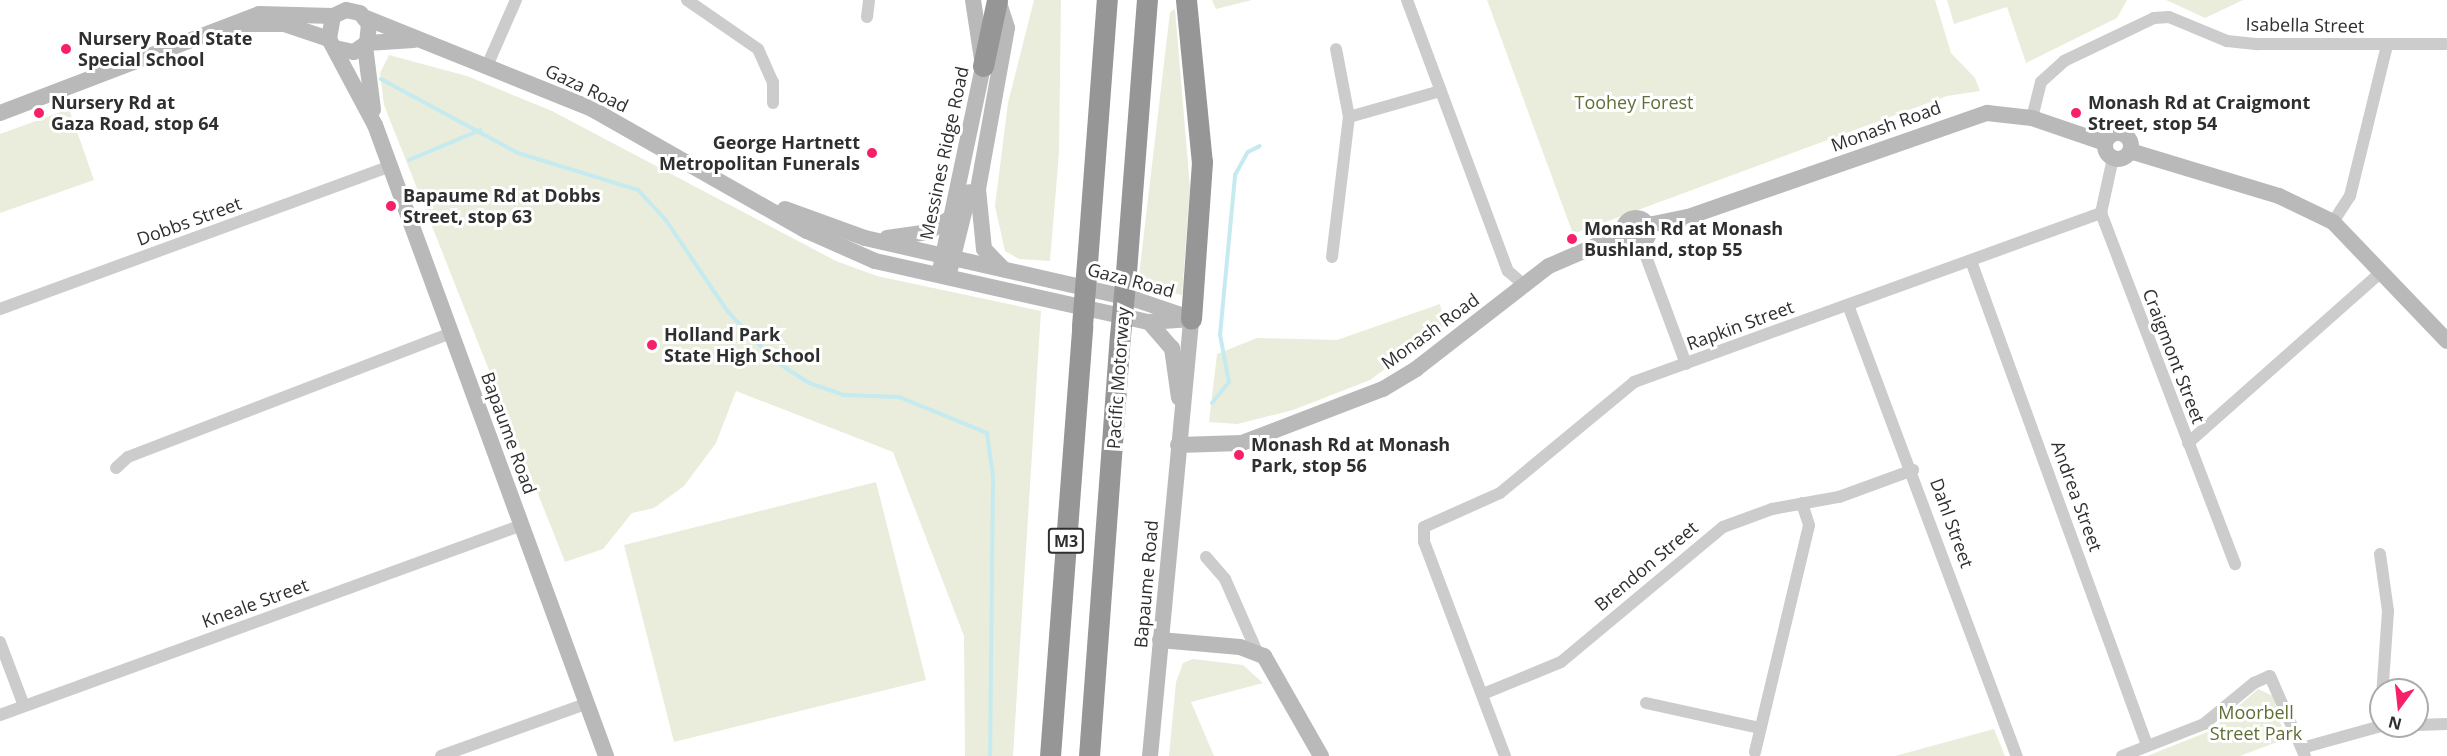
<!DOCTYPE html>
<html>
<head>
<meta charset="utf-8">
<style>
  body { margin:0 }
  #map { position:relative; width:2447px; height:756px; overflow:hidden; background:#fff; font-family:"Open Sans",sans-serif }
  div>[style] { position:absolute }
  .green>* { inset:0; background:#eaeddb }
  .stream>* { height:4px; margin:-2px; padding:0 2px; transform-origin:2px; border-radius:2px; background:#c5eaef }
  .street>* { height:12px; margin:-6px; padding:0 6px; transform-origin:6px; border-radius:6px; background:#ccc }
  .secondary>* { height:16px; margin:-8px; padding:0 8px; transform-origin:8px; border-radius:8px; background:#b9b9b9 }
  .secondary>.ring { margin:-8px; padding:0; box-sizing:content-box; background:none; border:16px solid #b9b9b9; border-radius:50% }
  .highway>* { height:21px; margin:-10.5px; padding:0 10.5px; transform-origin:10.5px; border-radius:10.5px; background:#969696 }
  .highway-bridge>* { height:21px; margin:-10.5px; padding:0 10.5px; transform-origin:10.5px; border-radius:10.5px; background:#969696 }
  .dots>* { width:16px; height:16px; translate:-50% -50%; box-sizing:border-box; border:3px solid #fff; border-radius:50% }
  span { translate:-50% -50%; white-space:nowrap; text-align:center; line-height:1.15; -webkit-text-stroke:6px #fff; paint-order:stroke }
  .shield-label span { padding:2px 4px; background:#fff; border:2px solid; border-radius:4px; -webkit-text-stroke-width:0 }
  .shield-label { font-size:16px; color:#2f2f2f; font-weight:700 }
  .street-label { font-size:18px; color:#2f2f2f }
  .poi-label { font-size:18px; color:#2f2f2f; font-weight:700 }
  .left { translate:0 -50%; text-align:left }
  .right { translate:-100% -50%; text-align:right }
  .park-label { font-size:18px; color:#606f37 }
  .north { position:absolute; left:2369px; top:678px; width:60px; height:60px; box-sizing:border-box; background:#fff; border:2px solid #acacac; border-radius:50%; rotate:195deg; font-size:16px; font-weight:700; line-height:24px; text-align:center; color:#2f2f2f }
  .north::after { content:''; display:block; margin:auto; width:21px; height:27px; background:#f71f68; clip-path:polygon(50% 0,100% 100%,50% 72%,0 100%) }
</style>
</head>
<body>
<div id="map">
  <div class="green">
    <div style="clip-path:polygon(1034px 0,1061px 0,1059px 153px,1050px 261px,1019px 259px,1005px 251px,995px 206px,1008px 103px)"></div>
    <div style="clip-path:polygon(1212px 0,1252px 0,1216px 9px)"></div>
    <div style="clip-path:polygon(1487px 0,1935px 0,1951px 53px,1975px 78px,1980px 91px,1947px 96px,1573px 234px)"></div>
    <div style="clip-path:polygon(1947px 0,2127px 0,2117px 18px,2026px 63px,2007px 7px,1954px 24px)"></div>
    <div style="clip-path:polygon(2166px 0,2243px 0,2205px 18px)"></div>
    <div style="clip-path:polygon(1175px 9px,1190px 188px,1182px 295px,1138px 284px,1170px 12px)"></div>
    <div style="clip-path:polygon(389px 55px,467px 76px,552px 111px,836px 261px,877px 276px,1041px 311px,1013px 756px,965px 756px,964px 636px,893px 452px,736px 391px,716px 443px,684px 486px,654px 508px,632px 513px,603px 549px,565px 562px,384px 105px,380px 73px)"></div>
    <div style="clip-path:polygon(69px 109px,94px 180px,0 213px,0 134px)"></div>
    <div style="clip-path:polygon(1440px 304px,1445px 325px,1370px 380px,1293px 410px,1237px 424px,1209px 422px,1217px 354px,1257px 338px,1337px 340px)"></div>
    <div style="clip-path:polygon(876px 482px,926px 680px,674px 742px,624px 545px)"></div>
    <div style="clip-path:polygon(1193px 659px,1243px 665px,1263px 683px,1191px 702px,1214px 756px,1169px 756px,1176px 682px,1183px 663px)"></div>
    <div style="clip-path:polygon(2258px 689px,2273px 696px,2285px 739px,2240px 756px,2147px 756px,2210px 731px)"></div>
    <div style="clip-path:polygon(1994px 729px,2005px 756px,1895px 756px)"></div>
  </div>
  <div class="stream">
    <div style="left:381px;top:79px;width:156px;rotate:28.4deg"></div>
    <div style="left:518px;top:153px;width:126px;rotate:17.1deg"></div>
    <div style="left:638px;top:190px;width:40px;rotate:47deg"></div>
    <div style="left:665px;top:219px;width:112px;rotate:55.9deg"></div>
    <div style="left:728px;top:312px;width:68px;rotate:46.2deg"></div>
    <div style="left:775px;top:361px;width:40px;rotate:32.9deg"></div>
    <div style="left:809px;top:383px;width:36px;rotate:19deg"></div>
    <div style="left:843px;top:395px;width:56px;rotate:2deg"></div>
    <div style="left:899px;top:397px;width:95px;rotate:22.2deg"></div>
    <div style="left:987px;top:433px;width:44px;rotate:82.2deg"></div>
    <div style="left:993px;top:477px;width:279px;rotate:90.6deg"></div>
    <div style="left:409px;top:160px;width:77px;rotate:-22.9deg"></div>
    <div style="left:1212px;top:403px;width:27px;rotate:-51deg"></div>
    <div style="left:1229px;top:382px;width:48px;rotate:-100.8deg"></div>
    <div style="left:1220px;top:335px;width:161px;rotate:-84.6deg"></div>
    <div style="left:1235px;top:175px;width:26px;rotate:-61deg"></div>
    <div style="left:1248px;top:152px;width:13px;rotate:-27deg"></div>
  </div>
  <div class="street">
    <div style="left:687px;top:0;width:86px;rotate:34.6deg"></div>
    <div style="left:758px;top:49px;width:36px;rotate:66deg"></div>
    <div style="left:773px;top:82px;width:21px;rotate:90deg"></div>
    <div style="left:1407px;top:0;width:289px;rotate:69.6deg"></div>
    <div style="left:1508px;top:271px;width:21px;rotate:41deg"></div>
    <div style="left:867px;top:17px;width:17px;rotate:-83deg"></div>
    <div style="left:487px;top:66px;width:72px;rotate:-66.3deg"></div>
    <div style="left:1349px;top:117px;width:95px;rotate:-15.9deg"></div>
    <div style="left:2032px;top:118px;width:37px;rotate:-76deg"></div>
    <div style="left:2041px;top:82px;width:31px;rotate:-42deg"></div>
    <div style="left:2064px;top:61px;width:100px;rotate:-25.5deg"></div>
    <div style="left:2154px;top:18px;width:15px;rotate:-4deg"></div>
    <div style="left:2169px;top:17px;width:63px;rotate:22.5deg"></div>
    <div style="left:2227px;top:41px;width:31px;rotate:6deg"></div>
    <div style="left:2258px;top:44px;width:189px"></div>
    <div style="left:2113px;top:158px;width:56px;rotate:102.3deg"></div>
    <div style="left:2101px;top:213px;width:376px;rotate:69.1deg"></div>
    <div style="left:2333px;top:222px;width:31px;rotate:-57deg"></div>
    <div style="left:2350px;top:196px;width:155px;rotate:-76.2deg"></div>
    <div style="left:1641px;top:243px;width:129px;rotate:69.6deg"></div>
    <div style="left:1332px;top:257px;width:141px;rotate:-83.1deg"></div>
    <div style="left:1349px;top:117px;width:69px;rotate:-100.8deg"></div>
    <div style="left:1971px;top:261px;width:515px;rotate:70.02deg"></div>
    <div style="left:1848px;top:305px;width:482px;rotate:69.5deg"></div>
    <div style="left:0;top:309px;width:415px;rotate:-20.1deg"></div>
    <div style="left:2188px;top:443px;width:258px;rotate:-41.5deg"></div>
    <div style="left:116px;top:468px;width:16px;rotate:-43deg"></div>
    <div style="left:128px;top:457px;width:346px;rotate:-21deg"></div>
    <div style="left:2380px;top:554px;width:58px;rotate:82deg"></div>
    <div style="left:2388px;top:611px;width:115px;rotate:94deg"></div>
    <div style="left:1206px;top:557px;width:29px;rotate:49deg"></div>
    <div style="left:1225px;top:579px;width:80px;rotate:66.3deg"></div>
    <div style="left:0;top:642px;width:68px;rotate:69.4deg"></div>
    <div style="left:1483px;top:694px;width:84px;rotate:-22.3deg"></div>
    <div style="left:1561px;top:662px;width:211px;rotate:-39.8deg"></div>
    <div style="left:1723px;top:527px;width:52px;rotate:-20.2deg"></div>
    <div style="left:1772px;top:509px;width:68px;rotate:-10.2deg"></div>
    <div style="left:1839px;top:497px;width:79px;rotate:-20deg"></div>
    <div style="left:1646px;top:703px;width:117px;rotate:12.4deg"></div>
    <div style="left:0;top:715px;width:556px;rotate:-20deg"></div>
    <div style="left:2417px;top:725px;width:30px;rotate:-2deg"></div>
    <div style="left:2302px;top:748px;width:82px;rotate:-15.6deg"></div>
    <div style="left:1755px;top:752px;width:233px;rotate:-76.6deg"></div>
    <div style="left:1809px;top:525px;width:23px;rotate:-108deg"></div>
    <div style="left:441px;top:756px;width:156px;rotate:-19.8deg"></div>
    <div style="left:1505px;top:756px;width:229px;rotate:-110.7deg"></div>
    <div style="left:1424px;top:542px;width:15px;rotate:-90deg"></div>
    <div style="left:1424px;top:527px;width:83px;rotate:-24.1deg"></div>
    <div style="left:1500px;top:493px;width:174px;rotate:-39.6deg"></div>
    <div style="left:1634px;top:382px;width:497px;rotate:-19.9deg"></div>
    <div style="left:2122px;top:756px;width:88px;rotate:-21.3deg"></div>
    <div style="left:2204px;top:724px;width:65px;rotate:-39.4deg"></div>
    <div style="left:2254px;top:683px;width:17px;rotate:-24deg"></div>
    <div style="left:2270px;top:676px;width:87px;rotate:66.4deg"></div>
  </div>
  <div class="secondary">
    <div style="left:998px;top:0;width:29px;rotate:72deg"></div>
    <div style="left:1007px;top:28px;width:164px;rotate:100.2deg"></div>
    <div style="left:978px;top:189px;width:60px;rotate:84.3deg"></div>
    <div style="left:984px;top:249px;width:28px;rotate:46deg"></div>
    <div style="left:366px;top:18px;width:244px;rotate:21.9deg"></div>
    <div style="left:592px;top:109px;width:247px;rotate:29.6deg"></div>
    <div style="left:807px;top:231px;width:74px;rotate:23.8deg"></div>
    <div style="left:875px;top:261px;width:281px;rotate:12.6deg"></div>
    <div style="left:1149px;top:322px;width:42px;rotate:-4.1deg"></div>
    <div style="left:243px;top:24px;width:41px"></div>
    <div style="left:284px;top:24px;width:47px;rotate:18.4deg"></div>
    <div style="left:367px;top:43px;width:47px;rotate:-3.7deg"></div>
    <div style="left:365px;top:46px;width:64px;rotate:82.8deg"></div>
    <div style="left:335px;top:48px;width:19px;rotate:12deg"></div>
    <div style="left:354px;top:52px;width:16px;rotate:-35deg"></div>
    <div style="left:367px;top:43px;width:19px;rotate:-84deg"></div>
    <div style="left:369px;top:24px;width:14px;rotate:-129deg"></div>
    <div style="left:360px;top:13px;width:14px;rotate:-168deg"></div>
    <div style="left:346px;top:10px;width:14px;rotate:155deg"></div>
    <div style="left:333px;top:16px;width:23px;rotate:100deg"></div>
    <div style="left:329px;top:39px;width:98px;rotate:61.9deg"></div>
    <div style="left:375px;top:125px;width:672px;rotate:69.89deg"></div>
    <div style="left:0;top:113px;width:277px;rotate:-20.9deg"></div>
    <div style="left:259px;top:14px;width:74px;rotate:1.5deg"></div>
    <div class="ring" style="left:2105px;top:133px;width:10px;height:10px"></div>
    <div style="left:2130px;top:151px;width:156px;rotate:16.8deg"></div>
    <div style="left:2279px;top:196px;width:60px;rotate:25.7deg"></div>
    <div style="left:2333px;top:222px;width:165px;rotate:46.2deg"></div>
    <div style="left:785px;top:209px;width:85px;rotate:19.9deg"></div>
    <div style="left:865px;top:238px;width:279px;rotate:12.8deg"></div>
    <div style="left:1137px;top:300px;width:56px;rotate:18.8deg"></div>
    <div class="ring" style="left:1623px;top:218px;width:10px;height:10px"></div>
    <div style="left:1648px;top:225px;width:41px;rotate:-11.3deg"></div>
    <div style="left:1688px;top:217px;width:317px;rotate:-19.2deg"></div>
    <div style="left:1987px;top:113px;width:45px;rotate:6.3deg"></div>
    <div style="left:2032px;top:118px;width:77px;rotate:18.9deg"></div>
    <div style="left:887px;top:238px;width:41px;rotate:-8.3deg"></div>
    <div style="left:928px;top:232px;width:28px;rotate:-32deg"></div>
    <div style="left:941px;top:266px;width:204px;rotate:-78.1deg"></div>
    <div style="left:983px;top:66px;width:67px;rotate:-98.6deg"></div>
    <div style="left:950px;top:269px;width:79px;rotate:-76.1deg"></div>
    <div style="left:1149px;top:322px;width:35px;rotate:49deg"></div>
    <div style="left:1172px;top:348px;width:50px;rotate:82deg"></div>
    <div style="left:1178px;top:445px;width:64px;rotate:-1.8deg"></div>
    <div style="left:1242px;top:443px;width:151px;rotate:-21deg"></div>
    <div style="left:1383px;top:389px;width:39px;rotate:-31deg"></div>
    <div style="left:1416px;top:369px;width:168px;rotate:-37.8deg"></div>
    <div style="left:1549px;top:266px;width:81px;rotate:-23.4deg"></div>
    <div style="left:1160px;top:640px;width:80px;rotate:5deg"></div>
    <div style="left:1240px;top:647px;width:26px;rotate:21deg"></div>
    <div style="left:1264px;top:656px;width:115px;rotate:60.3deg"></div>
    <div style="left:1150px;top:756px;width:439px;rotate:-84.6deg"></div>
  </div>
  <div class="highway">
    <div style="left:1186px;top:0;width:163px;rotate:84.4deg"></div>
    <div style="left:1202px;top:162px;width:157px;rotate:94deg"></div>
    <div style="left:983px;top:66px;width:67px;rotate:-78deg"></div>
    <div style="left:1087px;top:263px;width:264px;rotate:-85.7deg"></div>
    <div style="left:1126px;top:272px;width:273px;rotate:-85.6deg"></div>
    <div style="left:1050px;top:756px;width:431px;rotate:-85.7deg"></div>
    <div style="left:1089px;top:756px;width:421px;rotate:-85.8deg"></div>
  </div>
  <div class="highway-bridge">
    <div style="left:1082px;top:326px;width:63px;rotate:-85.5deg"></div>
    <div style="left:1120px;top:336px;width:64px;rotate:-84.6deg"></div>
  </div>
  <div class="dots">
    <div style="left:66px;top:49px;background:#f71f68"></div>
    <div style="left:39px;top:113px;background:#f71f68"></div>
    <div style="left:2076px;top:113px;background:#f71f68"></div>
    <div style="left:872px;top:153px;background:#f71f68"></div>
    <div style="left:391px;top:206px;background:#f71f68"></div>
    <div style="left:1572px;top:239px;background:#f71f68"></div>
    <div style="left:652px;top:345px;background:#f71f68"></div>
    <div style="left:1239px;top:455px;background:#f71f68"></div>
  </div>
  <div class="shield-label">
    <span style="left:1066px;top:541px">M3</span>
  </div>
  <div class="street-label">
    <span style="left:2305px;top:25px;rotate:1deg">Isabella Street</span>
    <span style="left:587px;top:88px;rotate:25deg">Gaza Road</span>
    <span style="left:1886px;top:126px;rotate:-20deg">Monash Road</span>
    <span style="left:944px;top:153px;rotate:-78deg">Messines Ridge Road</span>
    <span style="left:189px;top:221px;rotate:-20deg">Dobbs Street</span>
    <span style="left:1131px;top:280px;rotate:15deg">Gaza Road</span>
    <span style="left:1740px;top:325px;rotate:-20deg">Rapkin Street</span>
    <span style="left:1430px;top:331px;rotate:-36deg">Monash Road</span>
    <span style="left:2174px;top:356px;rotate:69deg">Craigmont Street</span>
    <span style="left:1118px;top:378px;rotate:-86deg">Pacific Motorway</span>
    <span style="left:509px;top:433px;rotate:70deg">Bapaume Road</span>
    <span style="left:2077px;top:496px;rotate:70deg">Andrea Street</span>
    <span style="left:1952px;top:523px;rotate:70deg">Dahl Street</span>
    <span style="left:1646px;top:566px;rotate:-40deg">Brendon Street</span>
    <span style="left:1146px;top:584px;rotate:-85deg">Bapaume Road</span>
    <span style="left:255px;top:603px;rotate:-20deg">Kneale Street</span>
  </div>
  <div class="poi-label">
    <span class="left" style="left:78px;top:49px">Nursery Road State<br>Special School</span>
    <span class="left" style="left:51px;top:113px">Nursery Rd at<br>Gaza Road, stop 64</span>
    <span class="left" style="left:2088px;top:113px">Monash Rd at Craigmont<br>Street, stop 54</span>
    <span class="right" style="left:860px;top:153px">George Hartnett<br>Metropolitan Funerals</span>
    <span class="left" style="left:403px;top:206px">Bapaume Rd at Dobbs<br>Street, stop 63</span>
    <span class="left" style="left:1584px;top:239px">Monash Rd at Monash<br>Bushland, stop 55</span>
    <span class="left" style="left:664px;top:345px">Holland Park<br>State High School</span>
    <span class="left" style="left:1251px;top:455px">Monash Rd at Monash<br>Park, stop 56</span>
  </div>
  <div class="park-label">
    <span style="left:1634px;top:102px">Toohey Forest</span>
    <span style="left:2256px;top:723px">Moorbell<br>Street Park</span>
  </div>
  <div class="north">N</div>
</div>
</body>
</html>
